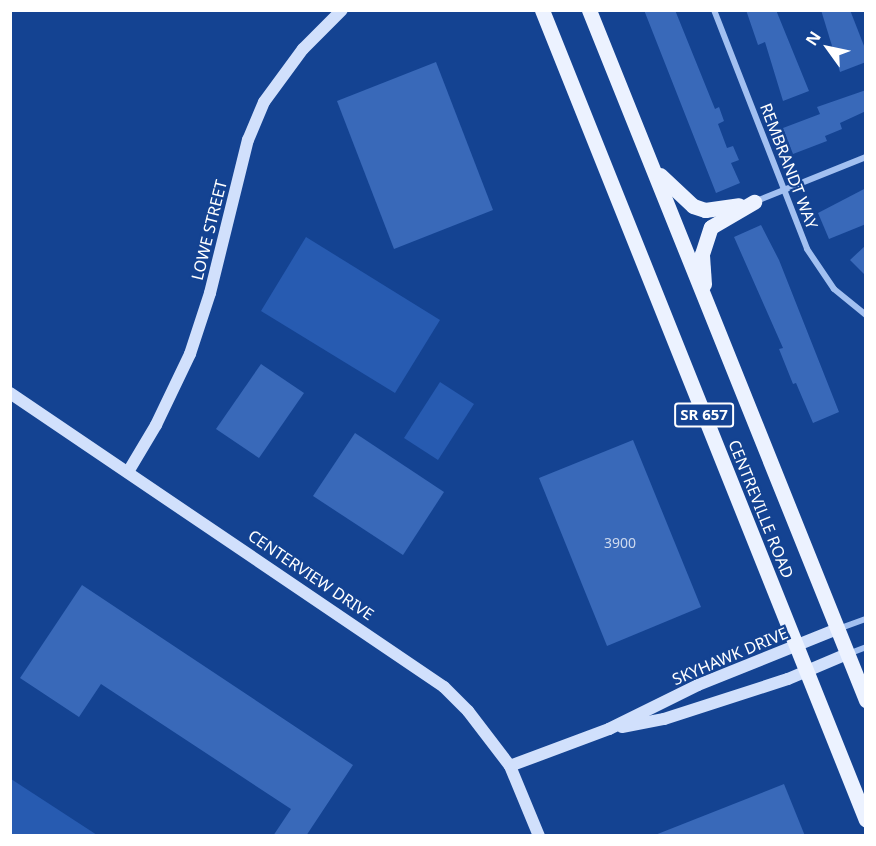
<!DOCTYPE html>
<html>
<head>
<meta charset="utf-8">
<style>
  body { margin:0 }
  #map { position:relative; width:876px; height:846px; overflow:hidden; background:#144392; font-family:"Noto Sans",sans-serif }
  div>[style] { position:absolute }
  .green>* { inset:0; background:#275bb1 }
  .building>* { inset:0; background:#3969b9 }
  .street>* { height:6px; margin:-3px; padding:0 3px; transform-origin:3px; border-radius:3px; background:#a2c0f1 }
  .secondary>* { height:12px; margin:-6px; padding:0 6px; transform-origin:6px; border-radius:6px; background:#d1e0fc }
  .primary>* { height:15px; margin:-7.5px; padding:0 7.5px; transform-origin:7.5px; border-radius:7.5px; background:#ecf2ff }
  span { translate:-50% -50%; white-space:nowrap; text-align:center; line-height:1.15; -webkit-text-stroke:4.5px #144392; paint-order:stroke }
  .number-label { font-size:14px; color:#cedaee }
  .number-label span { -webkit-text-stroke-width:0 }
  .shield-label span { padding:2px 4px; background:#144392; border:2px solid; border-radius:4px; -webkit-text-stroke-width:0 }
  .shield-label { font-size:15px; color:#fff; font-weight:700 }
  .street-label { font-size:16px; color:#fff }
  .frame { position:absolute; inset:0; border:12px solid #fff; pointer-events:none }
  .north { position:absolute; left:798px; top:18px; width:60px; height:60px; -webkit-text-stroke:4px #144392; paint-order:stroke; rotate:303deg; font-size:16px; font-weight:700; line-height:24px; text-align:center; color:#fff }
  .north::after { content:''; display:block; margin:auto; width:21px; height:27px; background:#fff; clip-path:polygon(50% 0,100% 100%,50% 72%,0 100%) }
</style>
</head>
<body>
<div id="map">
  <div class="green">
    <div style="clip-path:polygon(306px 237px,440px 320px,395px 393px,261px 311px)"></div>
    <div style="clip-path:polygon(440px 382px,474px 404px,438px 460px,404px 438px)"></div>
    <div style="clip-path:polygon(11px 779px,97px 835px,11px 835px)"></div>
  </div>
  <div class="building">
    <div style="clip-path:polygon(644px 10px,675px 10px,715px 109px,719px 107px,724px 121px,718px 124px,727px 148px,733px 146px,739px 160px,731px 163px,740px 183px,716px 193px)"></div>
    <div style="clip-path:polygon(746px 10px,776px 10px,809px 91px,783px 101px,765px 42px,758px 45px)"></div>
    <div style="clip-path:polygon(821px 10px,850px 10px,866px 51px,866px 62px,840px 72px)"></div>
    <div style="clip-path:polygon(436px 62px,493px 210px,394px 249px,337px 101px)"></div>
    <div style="clip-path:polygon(866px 90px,866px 111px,840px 123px,842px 129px,825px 136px,827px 141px,793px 154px,783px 128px,820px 114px,817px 107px)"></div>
    <div style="clip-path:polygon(866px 188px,866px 224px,829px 239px,818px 213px)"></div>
    <div style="clip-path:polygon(761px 225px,779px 260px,839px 412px,813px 423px,796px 383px,793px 384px,779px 349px,783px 348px,734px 237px)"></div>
    <div style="clip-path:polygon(866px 245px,866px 276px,850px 260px)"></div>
    <div style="clip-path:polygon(261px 364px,304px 393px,259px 458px,216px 429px)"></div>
    <div style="clip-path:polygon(355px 433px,444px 492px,403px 555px,313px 496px)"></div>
    <div style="clip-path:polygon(633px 440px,701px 607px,607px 646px,539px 478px)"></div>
    <div style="clip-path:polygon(82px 585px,353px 765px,306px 836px,273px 836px,291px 809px,101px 684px,79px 717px,20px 678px)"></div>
    <div style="clip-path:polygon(784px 784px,805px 836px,656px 836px,655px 835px)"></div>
  </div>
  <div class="street">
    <div style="left:714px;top:10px;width:256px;rotate:68.7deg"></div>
    <div style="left:807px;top:249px;width:48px;rotate:56deg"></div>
    <div style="left:834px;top:289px;width:41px;rotate:39.1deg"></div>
    <div style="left:754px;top:202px;width:121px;rotate:-21.9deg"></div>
    <div style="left:838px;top:629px;width:30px;rotate:-20deg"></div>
    <div style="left:848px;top:654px;width:19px;rotate:-21deg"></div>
  </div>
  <div class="secondary">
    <div style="left:10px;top:393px;width:524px;rotate:34.11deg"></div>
    <div style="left:444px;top:687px;width:34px;rotate:45deg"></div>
    <div style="left:468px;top:711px;width:69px;rotate:52.6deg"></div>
    <div style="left:510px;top:766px;width:76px;rotate:67.5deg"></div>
    <div style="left:128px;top:472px;width:55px;rotate:-59.2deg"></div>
    <div style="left:156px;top:425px;width:79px;rotate:-64.4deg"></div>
    <div style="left:190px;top:354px;width:64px;rotate:-71.8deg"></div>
    <div style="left:210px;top:293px;width:158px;rotate:-76.1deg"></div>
    <div style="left:248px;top:140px;width:41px;rotate:-67.2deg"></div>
    <div style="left:264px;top:102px;width:66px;rotate:-53.7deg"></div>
    <div style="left:303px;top:49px;width:55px;rotate:-45deg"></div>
    <div style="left:622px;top:727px;width:43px;rotate:-10.8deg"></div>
    <div style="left:664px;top:719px;width:130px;rotate:-17.9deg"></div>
    <div style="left:788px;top:679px;width:64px;rotate:-23deg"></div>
    <div style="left:510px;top:766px;width:106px;rotate:-20.5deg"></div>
    <div style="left:609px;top:729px;width:99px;rotate:-26.3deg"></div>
    <div style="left:698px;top:685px;width:150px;rotate:-21.9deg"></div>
  </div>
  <div class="primary">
    <div style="left:542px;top:10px;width:872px;rotate:68.2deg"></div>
    <div style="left:589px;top:10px;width:744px;rotate:68.13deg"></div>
    <div style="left:660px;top:175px;width:45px;rotate:43.2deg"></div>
    <div style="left:693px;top:206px;width:13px;rotate:18deg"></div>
    <div style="left:705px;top:210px;width:34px;rotate:-8deg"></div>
    <div style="left:704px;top:284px;width:30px;rotate:-94deg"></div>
    <div style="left:702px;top:254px;width:28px;rotate:-72deg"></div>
    <div style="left:711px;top:227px;width:50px;rotate:-30.2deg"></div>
  </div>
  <div class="number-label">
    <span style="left:620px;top:543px">3900</span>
  </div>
  <div class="shield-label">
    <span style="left:704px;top:415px">SR 657</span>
  </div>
  <div class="street-label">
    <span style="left:789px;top:166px;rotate:69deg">REMBRANDT WAY</span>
    <span style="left:209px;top:230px;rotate:-76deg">LOWE STREET</span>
    <span style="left:761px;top:509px;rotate:68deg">CENTREVILLE ROAD</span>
    <span style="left:311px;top:575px;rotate:34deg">CENTERVIEW DRIVE</span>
    <span style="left:730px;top:656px;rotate:-23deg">SKYHAWK DRIVE</span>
  </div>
  <div class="frame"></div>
  <div class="north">N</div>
</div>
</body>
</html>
